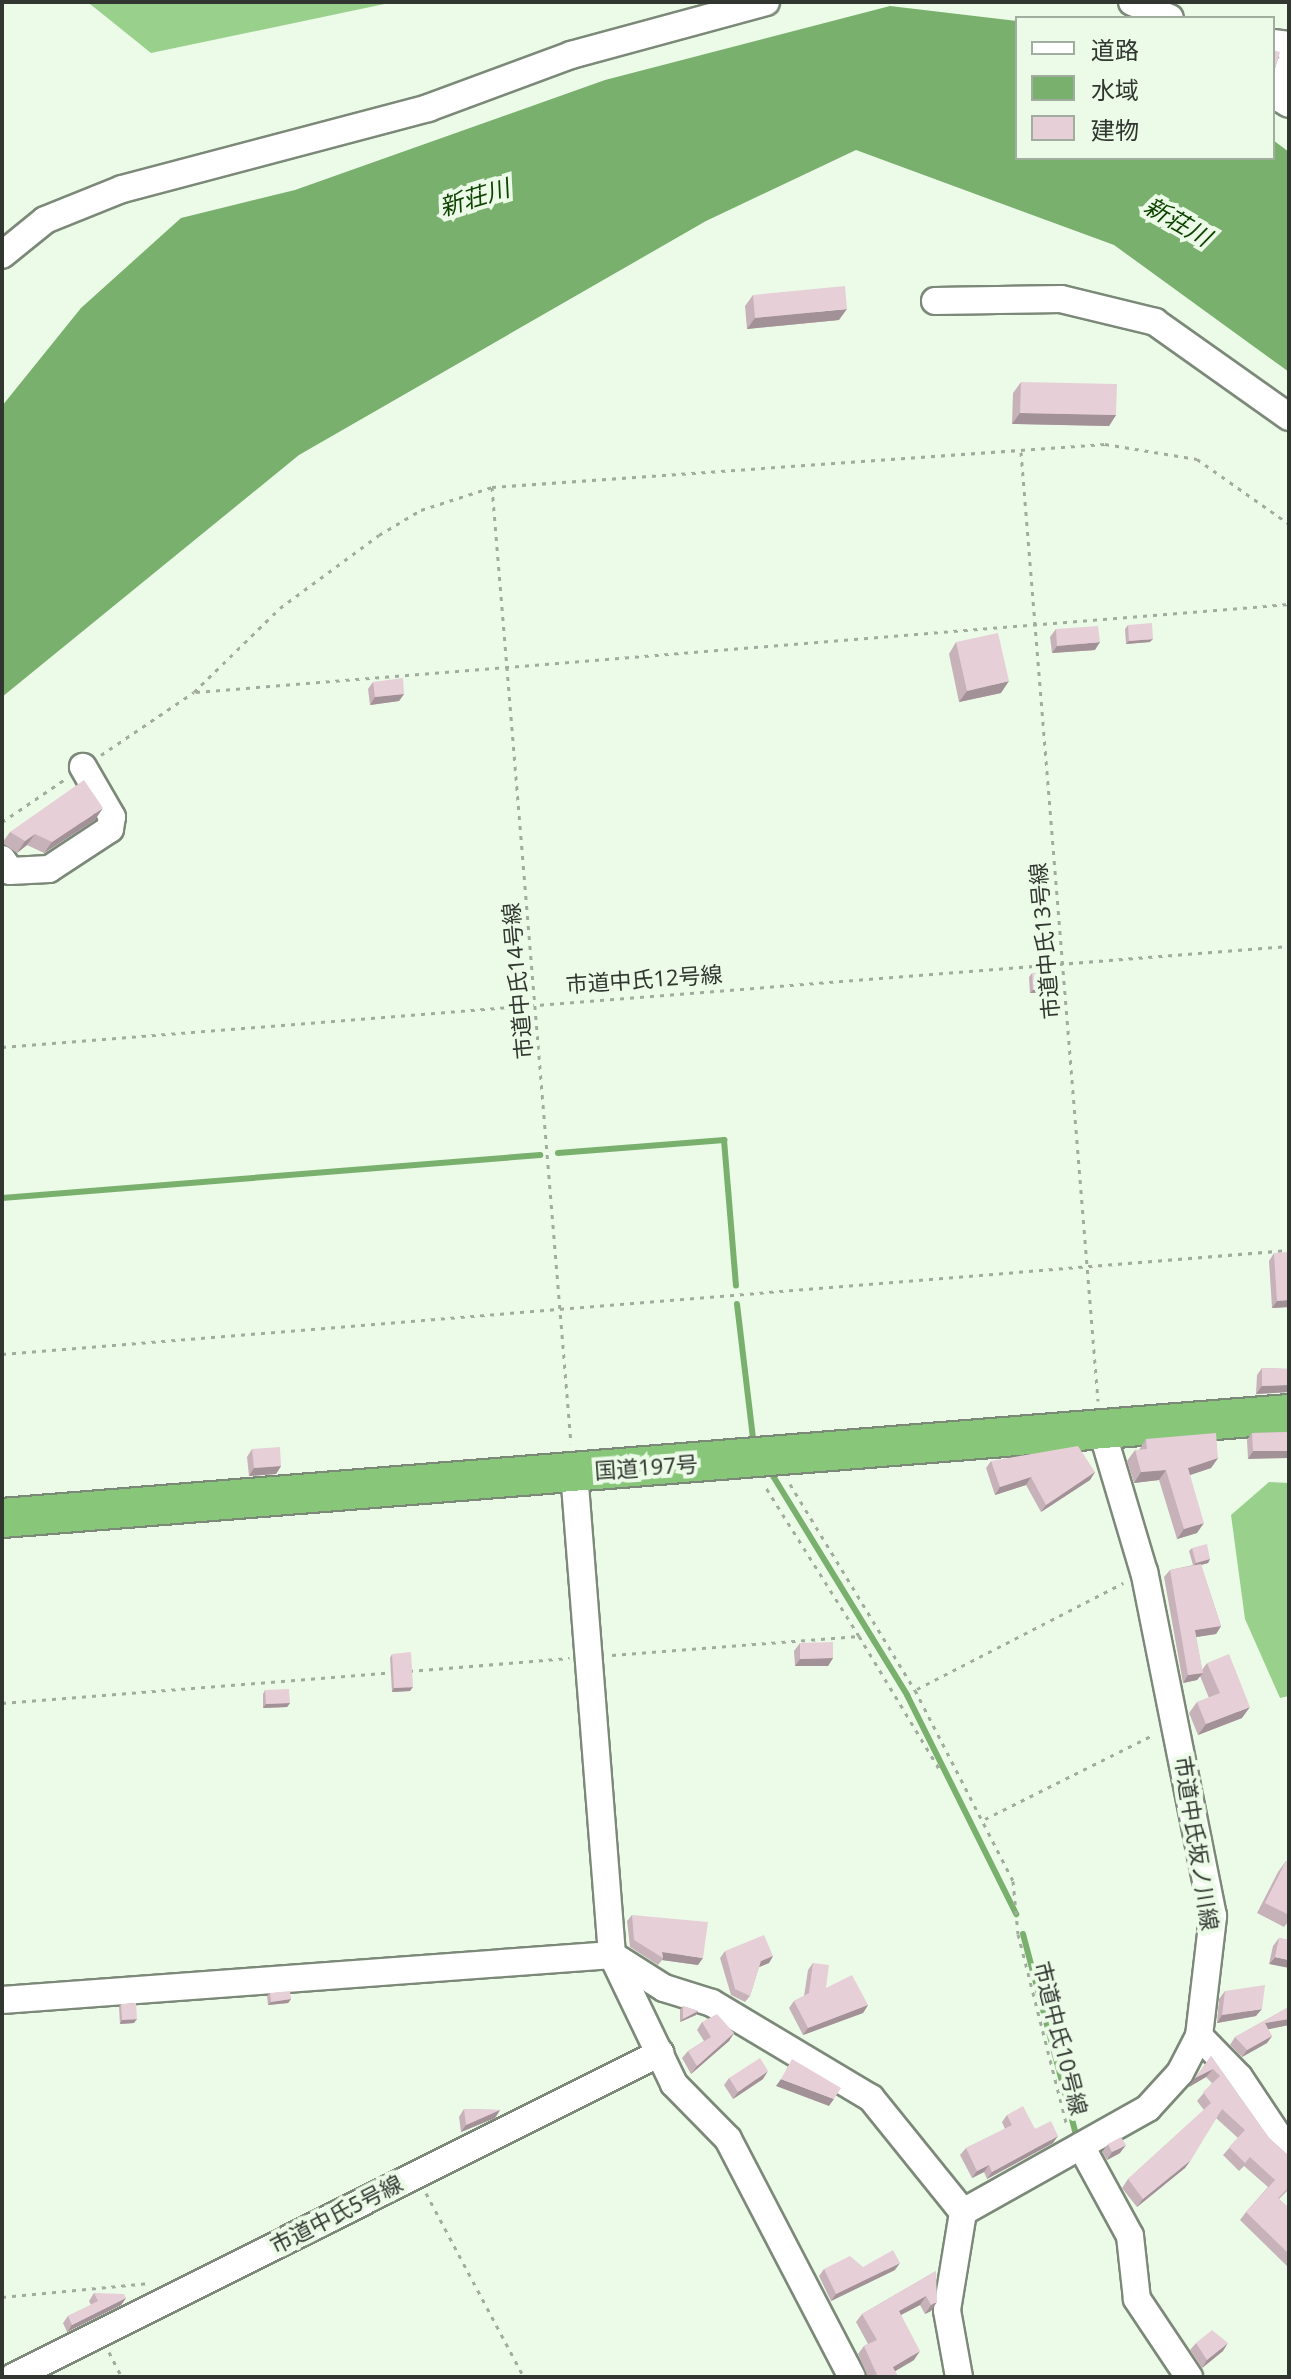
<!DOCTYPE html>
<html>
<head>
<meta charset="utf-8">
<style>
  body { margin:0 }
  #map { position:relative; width:1291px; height:2379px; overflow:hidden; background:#ecfbe8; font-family:"Noto Sans","Noto Sans JP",sans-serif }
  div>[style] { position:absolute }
  .forest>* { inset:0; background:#99d18c }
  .water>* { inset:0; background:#7ab06e }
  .stream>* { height:6px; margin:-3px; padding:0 3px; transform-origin:3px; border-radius:3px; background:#7ab06e }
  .path>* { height:3px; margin-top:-1.5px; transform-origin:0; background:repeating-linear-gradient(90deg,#a1ac9e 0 4px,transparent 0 10px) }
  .roads { filter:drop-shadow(2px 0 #7c8979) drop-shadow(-2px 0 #7c8979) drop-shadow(0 2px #7c8979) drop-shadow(0 -2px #7c8979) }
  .minor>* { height:26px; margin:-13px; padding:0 13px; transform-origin:13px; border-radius:13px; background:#fff }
  .highway>* { height:38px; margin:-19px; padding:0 19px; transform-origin:19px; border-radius:19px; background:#88c679 }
  .wall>* { inset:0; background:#c7b2ba }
  .shaded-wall>* { inset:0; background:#a29197 }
  .building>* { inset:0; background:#e7cfd8 }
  span { translate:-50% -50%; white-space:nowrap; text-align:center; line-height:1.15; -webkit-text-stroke:8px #ecfbe8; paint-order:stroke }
  .street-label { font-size:22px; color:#313730 }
  .water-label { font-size:24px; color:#0e4400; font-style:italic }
  .frame { position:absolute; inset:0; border:4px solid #313730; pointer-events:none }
  .legend { position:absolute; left:1015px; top:16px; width:260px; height:144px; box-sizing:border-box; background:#ecfbe8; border:2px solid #a1ad9e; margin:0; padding:10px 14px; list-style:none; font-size:24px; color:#313730 }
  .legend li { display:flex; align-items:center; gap:16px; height:40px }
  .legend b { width:40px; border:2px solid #a1ad9e }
</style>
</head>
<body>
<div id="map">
  <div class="forest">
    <div style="clip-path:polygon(394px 2px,151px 53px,90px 4px,90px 2px)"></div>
    <div style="clip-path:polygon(1269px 1482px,1289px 1483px,1289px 1696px,1280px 1698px,1245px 1619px,1231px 1515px)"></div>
  </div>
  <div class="water">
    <div style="clip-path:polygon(890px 6px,1017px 21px,1017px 158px,1273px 158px,1273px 140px,1289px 152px,1289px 372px,1114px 245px,856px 150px,706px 221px,299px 455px,2px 697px,2px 406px,81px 308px,181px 218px,295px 190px,605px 80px)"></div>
  </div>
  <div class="stream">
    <div style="left:558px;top:1153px;width:167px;rotate:-4.5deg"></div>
    <div style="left:724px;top:1140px;width:146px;rotate:85.3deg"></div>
    <div style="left:2px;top:1198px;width:540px;rotate:-4.57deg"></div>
    <div style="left:737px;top:1304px;width:136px;rotate:83.2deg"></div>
    <div style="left:773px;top:1476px;width:257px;rotate:58.5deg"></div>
    <div style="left:907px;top:1695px;width:245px;rotate:63.5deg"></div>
    <div style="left:1023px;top:1934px;width:212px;rotate:75.2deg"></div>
  </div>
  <div class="path">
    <div style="left:1021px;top:452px;width:952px;rotate:85.36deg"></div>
    <div style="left:492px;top:487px;width:960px;rotate:85.28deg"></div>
    <div style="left:196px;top:692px;width:1097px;rotate:-4.6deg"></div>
    <div style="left:101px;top:755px;width:112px;rotate:-34.1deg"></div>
    <div style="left:194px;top:692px;width:120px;rotate:-44.3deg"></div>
    <div style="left:280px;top:608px;width:123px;rotate:-36.4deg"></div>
    <div style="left:379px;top:535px;width:49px;rotate:-30.8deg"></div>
    <div style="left:421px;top:510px;width:75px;rotate:-17.9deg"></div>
    <div style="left:492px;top:487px;width:615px;rotate:-4.01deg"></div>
    <div style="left:1105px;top:444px;width:93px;rotate:9.3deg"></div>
    <div style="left:1197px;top:459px;width:113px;rotate:35.2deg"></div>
    <div style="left:2px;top:822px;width:76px;rotate:-34.3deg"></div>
    <div style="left:2px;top:1047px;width:1291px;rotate:-4.49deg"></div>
    <div style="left:2px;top:1354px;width:1291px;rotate:-4.62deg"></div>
    <div style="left:790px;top:1484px;width:241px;rotate:58.8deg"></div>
    <div style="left:915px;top:1690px;width:215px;rotate:62.8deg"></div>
    <div style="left:1013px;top:1881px;width:53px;rotate:84.6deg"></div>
    <div style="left:1018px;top:1934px;width:198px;rotate:75.7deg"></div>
    <div style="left:859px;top:1636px;width:159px;rotate:58.9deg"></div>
    <div style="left:612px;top:1655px;width:248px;rotate:-4.4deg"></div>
    <div style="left:859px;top:1636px;width:177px;rotate:-122.1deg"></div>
    <div style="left:409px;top:1671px;width:161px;rotate:-4.6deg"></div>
    <div style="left:917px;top:1689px;width:232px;rotate:-27.2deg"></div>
    <div style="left:2px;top:1703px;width:392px;rotate:-4.5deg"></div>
    <div style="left:985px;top:1819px;width:188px;rotate:-26.6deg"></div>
    <div style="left:426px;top:2193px;width:208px;rotate:62deg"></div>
    <div style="left:2px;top:2297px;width:148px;rotate:-5.4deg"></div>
    <div style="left:109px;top:2352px;width:28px;rotate:63deg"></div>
  </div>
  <div class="roads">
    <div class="minor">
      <div style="left:1132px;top:2px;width:41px;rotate:22.8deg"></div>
      <div style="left:1273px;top:43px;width:16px;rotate:7deg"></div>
      <div style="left:1289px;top:66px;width:34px;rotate:104deg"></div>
      <div style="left:1281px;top:99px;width:9px;rotate:32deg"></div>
      <div style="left:2px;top:255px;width:55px;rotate:-39.1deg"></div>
      <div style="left:45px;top:220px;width:83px;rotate:-21.9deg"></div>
      <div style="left:122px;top:189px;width:317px;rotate:-14.8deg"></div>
      <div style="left:428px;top:108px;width:153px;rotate:-20.3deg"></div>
      <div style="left:571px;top:55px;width:202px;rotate:-15.2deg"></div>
      <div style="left:935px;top:301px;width:126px;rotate:-0.9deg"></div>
      <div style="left:1061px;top:299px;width:97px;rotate:13.7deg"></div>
      <div style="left:1155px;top:322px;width:164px;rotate:35.3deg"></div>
      <div style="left:2px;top:859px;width:14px;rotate:56deg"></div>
      <div style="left:10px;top:871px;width:39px;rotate:-3deg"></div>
      <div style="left:49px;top:869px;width:73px;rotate:-33.3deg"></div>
      <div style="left:110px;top:829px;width:12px;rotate:-81deg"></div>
      <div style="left:112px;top:817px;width:58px;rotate:-120.1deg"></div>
      <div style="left:574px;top:1472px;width:484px;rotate:85.5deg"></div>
      <div style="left:612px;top:1955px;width:143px;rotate:64.3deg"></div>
      <div style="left:674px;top:2084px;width:77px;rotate:45.5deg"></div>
      <div style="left:728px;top:2139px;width:268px;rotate:62.5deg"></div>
      <div style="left:2px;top:2000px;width:612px;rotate:-4.22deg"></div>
      <div style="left:612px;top:1955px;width:62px;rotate:32.4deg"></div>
      <div style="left:664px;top:1988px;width:50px;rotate:17.4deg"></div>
      <div style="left:712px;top:2003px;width:185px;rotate:30.9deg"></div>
      <div style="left:871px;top:2098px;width:146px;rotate:51.1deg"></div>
      <div style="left:1199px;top:2036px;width:57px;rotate:45.7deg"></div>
      <div style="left:1239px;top:2077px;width:90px;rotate:56.3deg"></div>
      <div style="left:1081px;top:2146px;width:102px;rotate:61.4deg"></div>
      <div style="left:1130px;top:2236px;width:63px;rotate:83.7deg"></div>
      <div style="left:1137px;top:2299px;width:94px;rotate:56.3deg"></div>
      <div style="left:13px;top:2377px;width:724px;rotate:-26.6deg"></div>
      <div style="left:959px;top:2377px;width:68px;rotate:-100.2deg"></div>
      <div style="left:947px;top:2310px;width:99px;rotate:-80.7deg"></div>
      <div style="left:963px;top:2212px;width:212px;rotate:-29.3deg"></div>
      <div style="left:1148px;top:2108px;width:47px;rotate:-47.6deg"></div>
      <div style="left:1180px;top:2073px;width:42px;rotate:-62.8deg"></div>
      <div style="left:1199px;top:2036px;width:121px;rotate:-83.3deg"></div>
      <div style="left:1213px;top:1916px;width:351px;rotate:-101.3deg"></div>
      <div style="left:1144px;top:1572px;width:150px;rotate:-106.6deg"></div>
    </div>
    <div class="highway">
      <div style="left:2px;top:1518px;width:1291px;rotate:-4.62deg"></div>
    </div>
  </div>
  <div class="wall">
    <div style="clip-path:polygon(753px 295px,839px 320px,747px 329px,745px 306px)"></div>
    <div style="clip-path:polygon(1021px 382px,1116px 415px,1109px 426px,1012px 424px,1013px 393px)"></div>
    <div style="clip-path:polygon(1128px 625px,1150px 642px,1126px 644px,1125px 629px)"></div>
    <div style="clip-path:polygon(1056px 629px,1095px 650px,1052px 653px,1050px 637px)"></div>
    <div style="clip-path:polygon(956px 642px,1001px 693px,959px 702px,949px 654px)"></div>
    <div style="clip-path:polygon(373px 682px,404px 694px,399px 701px,370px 705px,368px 689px)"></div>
    <div style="clip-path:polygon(95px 820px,44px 853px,27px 845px,17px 853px,2px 843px,10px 832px)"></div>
    <div style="clip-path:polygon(1032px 973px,1056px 988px,1053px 992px,1030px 993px,1029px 977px)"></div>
    <div style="clip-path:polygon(1274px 1253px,1289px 1307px,1272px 1308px,1269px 1261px)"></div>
    <div style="clip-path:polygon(1262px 1368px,1289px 1369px,1289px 1392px,1256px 1394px,1257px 1375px)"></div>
    <div style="clip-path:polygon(1289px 1432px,1248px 1459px,1247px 1440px,1252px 1433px)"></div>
    <div style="clip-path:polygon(1146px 1439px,1218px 1458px,1211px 1468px,1190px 1475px,1197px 1533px,1177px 1539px,1159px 1480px,1134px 1483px,1127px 1461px,1135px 1450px,1139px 1450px)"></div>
    <div style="clip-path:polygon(252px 1449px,281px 1466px,276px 1474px,249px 1476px,247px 1457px)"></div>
    <div style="clip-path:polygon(991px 1461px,1095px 1472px,1090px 1480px,1041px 1512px,1026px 1485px,995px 1495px,986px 1468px)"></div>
    <div style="clip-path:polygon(1192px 1548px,1210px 1559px,1208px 1563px,1201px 1565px,1221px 1626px,1216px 1634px,1196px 1637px,1202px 1670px,1207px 1663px,1242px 1718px,1198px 1735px,1189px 1713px,1197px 1702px,1209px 1698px,1200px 1676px,1197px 1680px,1183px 1683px,1164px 1577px,1170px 1570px,1193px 1565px,1189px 1551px)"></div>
    <div style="clip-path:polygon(800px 1643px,833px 1658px,828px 1666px,795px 1666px,794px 1651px)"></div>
    <div style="clip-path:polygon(392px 1654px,410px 1691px,392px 1692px,390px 1658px)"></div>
    <div style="clip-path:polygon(265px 1690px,290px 1703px,287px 1707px,263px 1708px,263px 1694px)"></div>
    <div style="clip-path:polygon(1286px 1861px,1289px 1863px,1289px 1921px,1284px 1927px,1257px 1913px,1278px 1872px)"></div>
    <div style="clip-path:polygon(632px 1915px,698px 1965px,662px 1960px,658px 1965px,630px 1947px,627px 1921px)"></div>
    <div style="clip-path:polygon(1279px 1938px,1289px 1940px,1269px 1964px,1273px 1946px)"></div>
    <div style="clip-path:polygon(725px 1951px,773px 1956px,769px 1963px,759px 1967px,750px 1996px,745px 2002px,731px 1995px,720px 1958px)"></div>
    <div style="clip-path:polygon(813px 1963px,826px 1988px,868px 2005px,863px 2013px,803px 2035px,789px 2008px,794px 2001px,804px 1996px,808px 1970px)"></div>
    <div style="clip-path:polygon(1225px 1991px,1256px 2016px,1217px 2023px,1219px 1999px)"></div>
    <div style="clip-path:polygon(270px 1993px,291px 1999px,288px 2003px,268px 2005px,267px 1996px)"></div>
    <div style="clip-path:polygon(121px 2004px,134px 2023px,120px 2024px,119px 2007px)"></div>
    <div style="clip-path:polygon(683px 2006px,698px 2011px,696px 2015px,680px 2022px,680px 2010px)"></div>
    <div style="clip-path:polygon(1289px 2007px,1289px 2025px,1268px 2029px,1272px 2036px,1267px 2043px,1242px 2057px,1230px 2045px,1235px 2037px)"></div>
    <div style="clip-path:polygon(702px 2022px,734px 2033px,729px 2041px,691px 2074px,682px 2058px,688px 2051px,704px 2041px,697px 2030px)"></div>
    <div style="clip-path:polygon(1211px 2056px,1269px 2138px,1289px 2156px,1289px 2189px,1279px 2199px,1289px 2208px,1289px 2266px,1288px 2267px,1240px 2220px,1246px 2212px,1268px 2187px,1244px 2166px,1239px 2171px,1223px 2155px,1238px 2138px,1216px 2118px,1185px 2168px,1137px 2207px,1122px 2188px,1128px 2179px,1204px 2110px,1197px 2101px,1212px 2083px,1206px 2077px,1189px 2087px)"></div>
    <div style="clip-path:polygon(729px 2078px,763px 2079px,733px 2099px,724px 2085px)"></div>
    <div style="clip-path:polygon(464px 2109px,500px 2110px,495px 2118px,461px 2132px,459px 2117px)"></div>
    <div style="clip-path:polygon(1007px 2115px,1035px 2129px,1053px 2143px,987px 2179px,984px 2172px,972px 2178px,960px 2155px,966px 2148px,1005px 2129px,1002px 2122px)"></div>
    <div style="clip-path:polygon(1108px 2144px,1120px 2153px,1107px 2160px,1102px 2152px)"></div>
    <div style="clip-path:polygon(824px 2269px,895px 2270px,831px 2301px,819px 2276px)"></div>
    <div style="clip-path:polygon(936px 2271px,931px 2311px,925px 2314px,920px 2305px,901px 2315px,914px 2360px,895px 2371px,898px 2377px,868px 2377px,858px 2354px,864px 2346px,868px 2344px,856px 2322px,862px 2314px)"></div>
    <div style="clip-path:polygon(94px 2293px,126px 2298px,121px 2305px,67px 2332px,63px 2323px,68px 2316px,91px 2305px,89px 2301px)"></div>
    <div style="clip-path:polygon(1196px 2343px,1223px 2351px,1202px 2368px,1190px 2350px)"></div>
  </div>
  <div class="shaded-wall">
    <div style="clip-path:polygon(847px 309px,839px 320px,747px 329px,755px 318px)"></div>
    <div style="clip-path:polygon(1020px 413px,1116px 415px,1109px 426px,1012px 424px)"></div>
    <div style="clip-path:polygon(1153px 639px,1150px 642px,1126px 644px,1129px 641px)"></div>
    <div style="clip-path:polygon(1100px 642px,1095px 650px,1052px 653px,1057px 646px)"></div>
    <div style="clip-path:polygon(1009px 681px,1001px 693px,959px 702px,967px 691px)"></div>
    <div style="clip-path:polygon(404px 694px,399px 701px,370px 705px,375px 697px)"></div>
    <div style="clip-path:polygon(103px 808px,95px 820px,44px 853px,52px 842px)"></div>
    <div style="clip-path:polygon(35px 834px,27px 845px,17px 853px,25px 841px)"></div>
    <div style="clip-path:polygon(1056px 988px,1053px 992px,1030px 993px,1033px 990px)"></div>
    <div style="clip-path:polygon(1289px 1300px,1289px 1307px,1272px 1308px,1277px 1301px)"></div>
    <div style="clip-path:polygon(1289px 1385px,1289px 1392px,1256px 1394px,1262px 1386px)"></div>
    <div style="clip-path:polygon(1253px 1451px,1289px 1451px,1289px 1458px,1248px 1459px)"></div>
    <div style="clip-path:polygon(1218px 1458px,1211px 1468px,1181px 1478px,1188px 1468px)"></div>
    <div style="clip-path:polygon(281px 1466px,276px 1474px,249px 1476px,254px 1468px)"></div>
    <div style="clip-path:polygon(1166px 1470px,1159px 1480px,1134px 1483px,1141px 1472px)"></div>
    <div style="clip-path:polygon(1095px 1472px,1090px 1480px,1041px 1512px,1046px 1505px)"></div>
    <div style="clip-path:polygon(1031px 1477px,1026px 1485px,995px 1495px,1000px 1487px)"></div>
    <div style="clip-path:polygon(1204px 1523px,1197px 1533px,1177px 1539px,1184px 1529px)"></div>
    <div style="clip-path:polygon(1210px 1559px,1208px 1563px,1193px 1567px,1196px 1563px)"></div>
    <div style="clip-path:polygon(1221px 1626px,1216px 1634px,1190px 1638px,1195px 1630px)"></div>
    <div style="clip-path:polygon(833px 1658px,828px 1666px,795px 1666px,800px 1659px)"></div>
    <div style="clip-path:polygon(1203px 1673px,1197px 1680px,1183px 1683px,1188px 1675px)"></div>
    <div style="clip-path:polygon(413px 1687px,410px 1691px,392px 1692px,394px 1688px)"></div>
    <div style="clip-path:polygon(290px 1703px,287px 1707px,263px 1708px,266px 1704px)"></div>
    <div style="clip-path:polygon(1250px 1707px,1242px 1718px,1198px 1735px,1206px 1724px)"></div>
    <div style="clip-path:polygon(662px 1952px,703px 1958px,698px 1965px,662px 1960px,663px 1958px)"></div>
    <div style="clip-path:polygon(773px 1956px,769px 1963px,757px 1968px,761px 1961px)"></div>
    <div style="clip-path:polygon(1275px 1957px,1289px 1960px,1289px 1968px,1269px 1964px)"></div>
    <div style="clip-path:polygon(291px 1999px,288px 2003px,268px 2005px,271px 2002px)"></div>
    <div style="clip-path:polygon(868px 2005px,863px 2013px,803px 2035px,808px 2028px)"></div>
    <div style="clip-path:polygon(1262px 2009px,1256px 2016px,1217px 2023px,1222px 2015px)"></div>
    <div style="clip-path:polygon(698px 2011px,696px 2015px,680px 2022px,683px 2019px)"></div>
    <div style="clip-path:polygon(137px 2019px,134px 2023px,120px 2024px,122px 2020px)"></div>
    <div style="clip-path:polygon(1289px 2019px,1289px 2025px,1260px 2031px,1265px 2023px)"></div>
    <div style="clip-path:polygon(734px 2033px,729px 2041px,691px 2074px,697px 2066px)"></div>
    <div style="clip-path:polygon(1272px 2036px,1267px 2043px,1242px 2057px,1247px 2050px)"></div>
    <div style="clip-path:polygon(1213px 2069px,1206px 2077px,1189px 2087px,1195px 2078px)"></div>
    <div style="clip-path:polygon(768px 2071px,763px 2079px,733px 2099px,738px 2092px)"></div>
    <div style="clip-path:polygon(781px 2079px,834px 2099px,829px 2106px,776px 2086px)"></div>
    <div style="clip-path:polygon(500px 2110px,495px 2118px,461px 2132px,466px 2125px)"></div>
    <div style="clip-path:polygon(1058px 2136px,1053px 2143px,987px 2179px,992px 2172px)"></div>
    <div style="clip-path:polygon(1126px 2145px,1120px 2153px,1107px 2160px,1112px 2152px)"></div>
    <div style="clip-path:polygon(1191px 2160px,1185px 2168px,1137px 2207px,1143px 2199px)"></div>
    <div style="clip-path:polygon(989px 2165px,984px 2172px,972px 2178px,977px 2171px)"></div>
    <div style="clip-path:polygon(900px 2263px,895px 2270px,831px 2301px,836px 2294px)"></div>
    <div style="clip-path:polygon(926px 2296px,920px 2305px,893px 2319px,899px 2311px)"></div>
    <div style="clip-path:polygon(126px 2298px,121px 2305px,67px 2332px,72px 2325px)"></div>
    <div style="clip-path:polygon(937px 2302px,931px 2311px,925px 2314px,931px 2305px)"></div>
    <div style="clip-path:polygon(1228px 2343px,1223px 2351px,1202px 2368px,1207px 2360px)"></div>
    <div style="clip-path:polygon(920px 2351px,914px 2360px,887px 2376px,893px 2367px)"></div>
  </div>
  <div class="building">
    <div style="clip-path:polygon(1273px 50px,1280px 52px,1276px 66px,1273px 66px)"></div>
    <div style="clip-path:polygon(845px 286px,847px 309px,755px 318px,753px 295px)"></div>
    <div style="clip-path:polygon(1021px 382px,1117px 384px,1116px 415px,1020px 413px)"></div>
    <div style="clip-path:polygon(1152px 623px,1153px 639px,1129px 641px,1128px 625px)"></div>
    <div style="clip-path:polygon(1098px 626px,1100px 642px,1057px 646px,1056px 629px)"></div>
    <div style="clip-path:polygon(998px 633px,1009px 681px,967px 691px,956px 642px)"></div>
    <div style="clip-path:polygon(403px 678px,404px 694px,375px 697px,373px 682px)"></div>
    <div style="clip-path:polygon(84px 780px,103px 808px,52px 842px,35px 834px,25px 841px,10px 832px)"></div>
    <div style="clip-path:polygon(1055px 972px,1056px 988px,1033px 990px,1032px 973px)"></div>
    <div style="clip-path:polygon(1289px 1252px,1289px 1300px,1277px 1301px,1274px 1253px)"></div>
    <div style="clip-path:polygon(1262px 1368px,1289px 1369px,1289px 1385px,1262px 1386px)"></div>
    <div style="clip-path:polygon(1289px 1432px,1289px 1451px,1253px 1451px,1252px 1433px)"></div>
    <div style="clip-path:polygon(1216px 1433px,1218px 1458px,1188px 1468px,1204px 1523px,1184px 1529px,1166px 1470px,1141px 1472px,1135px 1450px,1147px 1449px,1146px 1439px)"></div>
    <div style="clip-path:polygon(1078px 1446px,1095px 1472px,1046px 1505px,1031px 1477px,1000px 1487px,991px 1461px)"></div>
    <div style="clip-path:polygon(280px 1447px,281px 1466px,254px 1468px,252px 1449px)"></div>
    <div style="clip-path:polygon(1207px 1544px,1210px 1559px,1196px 1563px,1192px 1548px)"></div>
    <div style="clip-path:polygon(1201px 1564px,1221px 1626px,1195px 1630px,1203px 1673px,1188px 1675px,1170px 1570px)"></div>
    <div style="clip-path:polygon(833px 1642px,833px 1658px,800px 1659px,800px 1643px)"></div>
    <div style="clip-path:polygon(411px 1652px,413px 1687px,394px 1688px,392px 1654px)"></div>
    <div style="clip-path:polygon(1229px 1654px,1250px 1707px,1206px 1724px,1197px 1702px,1220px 1693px,1207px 1663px)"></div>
    <div style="clip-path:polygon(289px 1689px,290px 1703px,266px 1704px,265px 1690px)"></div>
    <div style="clip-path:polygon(1286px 1861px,1289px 1863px,1289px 1915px,1265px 1903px)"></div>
    <div style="clip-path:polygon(632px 1915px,708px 1922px,703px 1958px,662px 1952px,663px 1958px,634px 1940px)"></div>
    <div style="clip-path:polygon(764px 1935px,773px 1956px,761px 1961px,750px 1996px,735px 1989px,725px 1951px)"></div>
    <div style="clip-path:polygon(1279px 1938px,1289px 1940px,1289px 1960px,1275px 1957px)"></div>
    <div style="clip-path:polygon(813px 1963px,829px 1965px,826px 1988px,852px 1975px,868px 2005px,808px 2028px,794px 2001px,809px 1993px)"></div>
    <div style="clip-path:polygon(1265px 1985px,1262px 2009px,1222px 2015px,1225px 1991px)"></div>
    <div style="clip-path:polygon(290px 1991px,291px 1999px,271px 2002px,270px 1993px)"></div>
    <div style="clip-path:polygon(136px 2003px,137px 2019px,122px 2020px,121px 2004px)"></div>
    <div style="clip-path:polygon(683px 2006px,698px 2011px,683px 2019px)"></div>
    <div style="clip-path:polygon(1289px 2007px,1289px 2019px,1265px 2023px,1272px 2036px,1247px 2050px,1235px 2037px)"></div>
    <div style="clip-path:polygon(717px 2014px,734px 2033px,697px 2066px,688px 2051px,711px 2037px,702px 2022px)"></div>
    <div style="clip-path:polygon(1211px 2056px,1269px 2138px,1289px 2156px,1289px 2187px,1278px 2198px,1289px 2208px,1289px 2254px,1246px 2212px,1275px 2180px,1250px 2157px,1245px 2163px,1229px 2147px,1245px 2130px,1222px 2109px,1191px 2160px,1143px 2199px,1128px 2179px,1211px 2103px,1203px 2092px,1220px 2076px,1213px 2069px,1195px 2078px)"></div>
    <div style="clip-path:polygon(760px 2058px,768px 2071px,738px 2092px,729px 2078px)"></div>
    <div style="clip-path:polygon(792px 2059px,841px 2088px,834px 2099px,781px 2079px)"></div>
    <div style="clip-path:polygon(1023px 2106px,1035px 2129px,1051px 2121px,1058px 2136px,992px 2172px,989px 2165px,977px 2171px,966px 2148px,1012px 2125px,1007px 2115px)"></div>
    <div style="clip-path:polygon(464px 2109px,500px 2110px,466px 2125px)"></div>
    <div style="clip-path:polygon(1121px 2137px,1126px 2145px,1112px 2152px,1108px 2144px)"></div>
    <div style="clip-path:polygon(893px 2250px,900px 2263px,836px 2294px,824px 2269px,850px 2256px,863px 2267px)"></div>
    <div style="clip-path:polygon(936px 2271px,937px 2302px,931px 2305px,926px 2296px,899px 2311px,920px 2351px,893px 2367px,898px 2377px,878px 2377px,864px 2346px,877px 2340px,862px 2314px)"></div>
    <div style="clip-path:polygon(94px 2293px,124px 2294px,126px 2298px,72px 2325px,68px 2316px,98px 2301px)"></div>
    <div style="clip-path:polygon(1212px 2330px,1228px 2343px,1207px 2360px,1196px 2343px)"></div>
  </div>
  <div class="street-label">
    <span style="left:1044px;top:941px;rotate:-95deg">市道中氏13号線</span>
    <span style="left:644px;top:979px;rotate:-4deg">市道中氏12号線</span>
    <span style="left:517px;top:981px;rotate:-95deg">市道中氏14号線</span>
    <span style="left:646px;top:1467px;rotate:-4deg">国道197号</span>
    <span style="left:1197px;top:1843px;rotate:81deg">市道中氏坂ノ川線</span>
    <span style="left:1061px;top:2038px;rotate:76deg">市道中氏10号線</span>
    <span style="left:336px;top:2214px;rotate:-27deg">市道中氏5号線</span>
  </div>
  <div class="water-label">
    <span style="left:474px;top:197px;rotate:-17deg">新荘川</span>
    <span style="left:1178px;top:221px;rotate:30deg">新荘川</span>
  </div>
  <div class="frame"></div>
  <ul class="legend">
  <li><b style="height:10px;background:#fff"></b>道路</li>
  <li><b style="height:22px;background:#7ab06e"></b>水域</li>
  <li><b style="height:22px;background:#e7cfd8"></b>建物</li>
  </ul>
</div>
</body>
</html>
